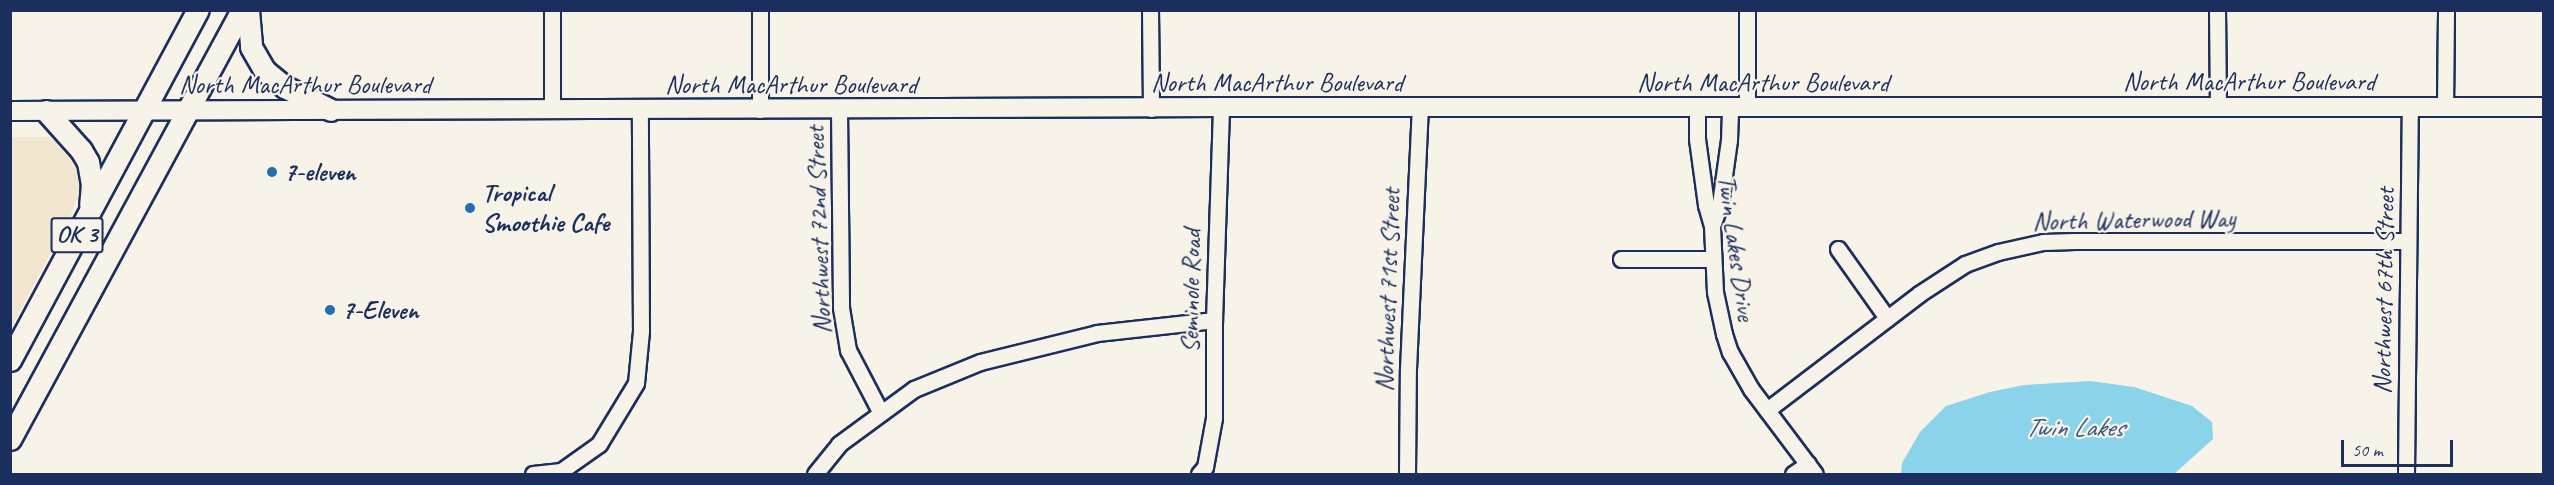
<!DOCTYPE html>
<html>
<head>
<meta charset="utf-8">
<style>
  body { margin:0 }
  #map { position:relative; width:2554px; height:485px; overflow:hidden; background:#f7f3e8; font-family:Caveat,sans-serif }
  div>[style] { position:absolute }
  .built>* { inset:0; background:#f3e6d1 }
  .water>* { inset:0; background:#8ad3eb }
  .roads { filter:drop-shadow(2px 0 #1b2f5e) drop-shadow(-2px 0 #1b2f5e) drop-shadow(0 2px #1b2f5e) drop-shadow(0 -2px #1b2f5e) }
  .minor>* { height:15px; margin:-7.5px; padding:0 7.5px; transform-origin:7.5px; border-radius:7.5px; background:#f7f3e8 }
  .major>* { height:18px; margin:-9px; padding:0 9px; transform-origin:9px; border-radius:9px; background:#f7f3e8 }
  .highway>* { height:21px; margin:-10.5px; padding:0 10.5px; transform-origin:10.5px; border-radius:10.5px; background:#f7f3e8 }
  .dots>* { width:16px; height:16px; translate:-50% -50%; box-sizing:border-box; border:3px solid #f7f3e8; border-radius:50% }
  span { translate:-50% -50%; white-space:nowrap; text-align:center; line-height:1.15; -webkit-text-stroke:4.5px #f7f3e8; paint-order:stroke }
  .shield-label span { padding:2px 4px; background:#f7f3e8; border:2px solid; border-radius:4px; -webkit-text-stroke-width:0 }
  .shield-label { font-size:24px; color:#1b2f5e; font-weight:700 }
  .street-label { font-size:26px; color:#1b2f5e }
  .poi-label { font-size:26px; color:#1b2f5e; font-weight:700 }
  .left { translate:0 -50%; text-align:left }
  .water-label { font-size:27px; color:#375881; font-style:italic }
  .frame { position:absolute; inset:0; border:12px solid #1b2f5e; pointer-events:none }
  .scale { position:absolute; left:2341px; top:440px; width:112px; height:27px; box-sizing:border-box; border:3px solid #1b2f5e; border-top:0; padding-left:8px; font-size:18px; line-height:21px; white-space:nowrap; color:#1b2f5e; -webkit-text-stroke:4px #f7f3e8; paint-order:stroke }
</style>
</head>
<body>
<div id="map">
  <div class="built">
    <div style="clip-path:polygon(11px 137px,49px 137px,64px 145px,76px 155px,83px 184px,71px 215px,11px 328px)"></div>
  </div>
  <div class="water">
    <div style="clip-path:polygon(2090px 381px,2134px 387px,2192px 406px,2212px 422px,2213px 439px,2174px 474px,1901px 474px,1902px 463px,1920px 432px,1946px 406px,1990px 392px,2024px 385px)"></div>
  </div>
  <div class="roads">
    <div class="minor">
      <div style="left:552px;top:10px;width:100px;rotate:90deg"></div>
      <div style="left:1150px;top:10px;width:99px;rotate:89.4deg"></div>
      <div style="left:2217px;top:10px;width:98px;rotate:89.4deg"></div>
      <div style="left:1697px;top:108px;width:31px;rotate:90deg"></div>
      <div style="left:1697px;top:139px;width:67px;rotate:82.2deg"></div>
      <div style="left:1706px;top:205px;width:22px;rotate:74deg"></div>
      <div style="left:1712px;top:226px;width:66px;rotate:87.4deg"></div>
      <div style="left:1715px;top:292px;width:43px;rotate:77.9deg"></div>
      <div style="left:1724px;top:334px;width:19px;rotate:72deg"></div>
      <div style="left:1730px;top:352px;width:43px;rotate:60.4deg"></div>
      <div style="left:1751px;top:389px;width:106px;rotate:53deg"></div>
      <div style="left:1747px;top:108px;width:98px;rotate:-90deg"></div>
      <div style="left:2445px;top:108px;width:98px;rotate:-89.4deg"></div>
      <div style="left:760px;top:110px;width:100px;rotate:-90deg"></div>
      <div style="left:839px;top:110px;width:198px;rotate:89.4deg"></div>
      <div style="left:841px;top:308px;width:43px;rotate:80.5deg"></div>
      <div style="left:848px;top:350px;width:71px;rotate:62.4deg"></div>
      <div style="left:1712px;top:226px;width:23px;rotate:-70deg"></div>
      <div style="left:1720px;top:204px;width:65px;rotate:-82deg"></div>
      <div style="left:1729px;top:140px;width:32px;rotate:-88deg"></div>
      <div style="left:1838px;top:249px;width:85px;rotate:54.6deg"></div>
      <div style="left:1621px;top:259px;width:92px"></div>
      <div style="left:1767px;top:410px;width:191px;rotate:-37.3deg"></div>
      <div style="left:1919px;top:294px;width:55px;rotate:-33.1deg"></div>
      <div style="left:1965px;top:264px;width:35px;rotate:-20deg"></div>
      <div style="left:1998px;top:252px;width:46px;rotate:-12.5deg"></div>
      <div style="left:2043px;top:242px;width:31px;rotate:-2deg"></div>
      <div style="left:2074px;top:241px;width:334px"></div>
      <div style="left:533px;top:474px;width:28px;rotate:-6deg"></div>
      <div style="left:561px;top:471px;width:47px;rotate:-35.4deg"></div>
      <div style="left:599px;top:444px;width:71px;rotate:-58.8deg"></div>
      <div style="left:636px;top:383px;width:52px;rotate:-84.5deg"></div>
      <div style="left:641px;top:331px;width:220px;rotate:-90.3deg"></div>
      <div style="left:815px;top:474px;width:38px;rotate:-51deg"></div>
      <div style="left:839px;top:444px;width:93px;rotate:-36.3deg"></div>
      <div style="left:914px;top:389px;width:71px;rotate:-22.2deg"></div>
      <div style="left:980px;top:362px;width:121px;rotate:-13.9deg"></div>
      <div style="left:1097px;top:333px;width:118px;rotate:-6.3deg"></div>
      <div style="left:1199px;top:474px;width:9px;rotate:-49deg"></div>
      <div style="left:1205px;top:467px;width:50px;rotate:-79.6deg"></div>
      <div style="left:1214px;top:418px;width:98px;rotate:-90deg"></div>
      <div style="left:1214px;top:320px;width:213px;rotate:-88.1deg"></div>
      <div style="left:1407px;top:474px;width:105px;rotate:-89.5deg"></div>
      <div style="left:1408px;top:369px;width:261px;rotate:-87.4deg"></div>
      <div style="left:1793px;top:474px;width:18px;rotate:-34deg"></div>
      <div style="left:2406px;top:474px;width:366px;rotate:-89.4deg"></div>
    </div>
    <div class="major">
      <div style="left:10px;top:111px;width:1211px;rotate:-0.19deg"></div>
      <div style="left:1221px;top:107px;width:1323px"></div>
    </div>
    <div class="highway">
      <div style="left:248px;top:10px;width:37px;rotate:85deg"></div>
      <div style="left:251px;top:47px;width:28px;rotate:60deg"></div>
      <div style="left:265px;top:71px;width:26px;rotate:39deg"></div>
      <div style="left:285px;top:87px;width:51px;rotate:26.6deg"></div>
      <div style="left:46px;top:111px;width:52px;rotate:48.1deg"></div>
      <div style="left:81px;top:150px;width:14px;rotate:60deg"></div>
      <div style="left:88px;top:162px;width:22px;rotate:80deg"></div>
      <div style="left:92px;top:184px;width:21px;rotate:95deg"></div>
      <div style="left:10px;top:360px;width:397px;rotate:-61.8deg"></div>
      <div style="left:10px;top:439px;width:488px;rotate:-61.6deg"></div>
    </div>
  </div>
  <div class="dots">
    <div style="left:272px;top:172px;background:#1f6fb2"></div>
    <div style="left:470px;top:208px;background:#1f6fb2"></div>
    <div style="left:330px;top:310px;background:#1f6fb2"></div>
  </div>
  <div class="shield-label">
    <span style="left:77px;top:235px">OK 3</span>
  </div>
  <div class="street-label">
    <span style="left:2249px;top:82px">North MacArthur Boulevard</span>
    <span style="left:1277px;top:83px">North MacArthur Boulevard</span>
    <span style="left:1763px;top:83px">North MacArthur Boulevard</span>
    <span style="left:305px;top:85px">North MacArthur Boulevard</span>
    <span style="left:791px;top:85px">North MacArthur Boulevard</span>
    <span style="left:2134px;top:220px;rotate:-1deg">North Waterwood Way</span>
    <span style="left:819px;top:230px;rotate:-92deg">Northwest 72nd Street</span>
    <span style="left:1736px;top:248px;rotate:82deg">Twin Lakes Drive</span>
    <span style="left:1388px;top:290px;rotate:-88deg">Northwest 71st Street</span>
    <span style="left:1191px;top:291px;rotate:-89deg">Seminole Road</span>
    <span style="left:2384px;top:291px;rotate:-89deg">Northwest 67th Street</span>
  </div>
  <div class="poi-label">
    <span class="left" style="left:284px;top:172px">7-eleven</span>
    <span class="left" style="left:482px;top:208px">Tropical<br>Smoothie Cafe</span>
    <span class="left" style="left:342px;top:310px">7-Eleven</span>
  </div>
  <div class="water-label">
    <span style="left:2074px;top:428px">Twin Lakes</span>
  </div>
  <div class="frame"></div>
  <div class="scale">50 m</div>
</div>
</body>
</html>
